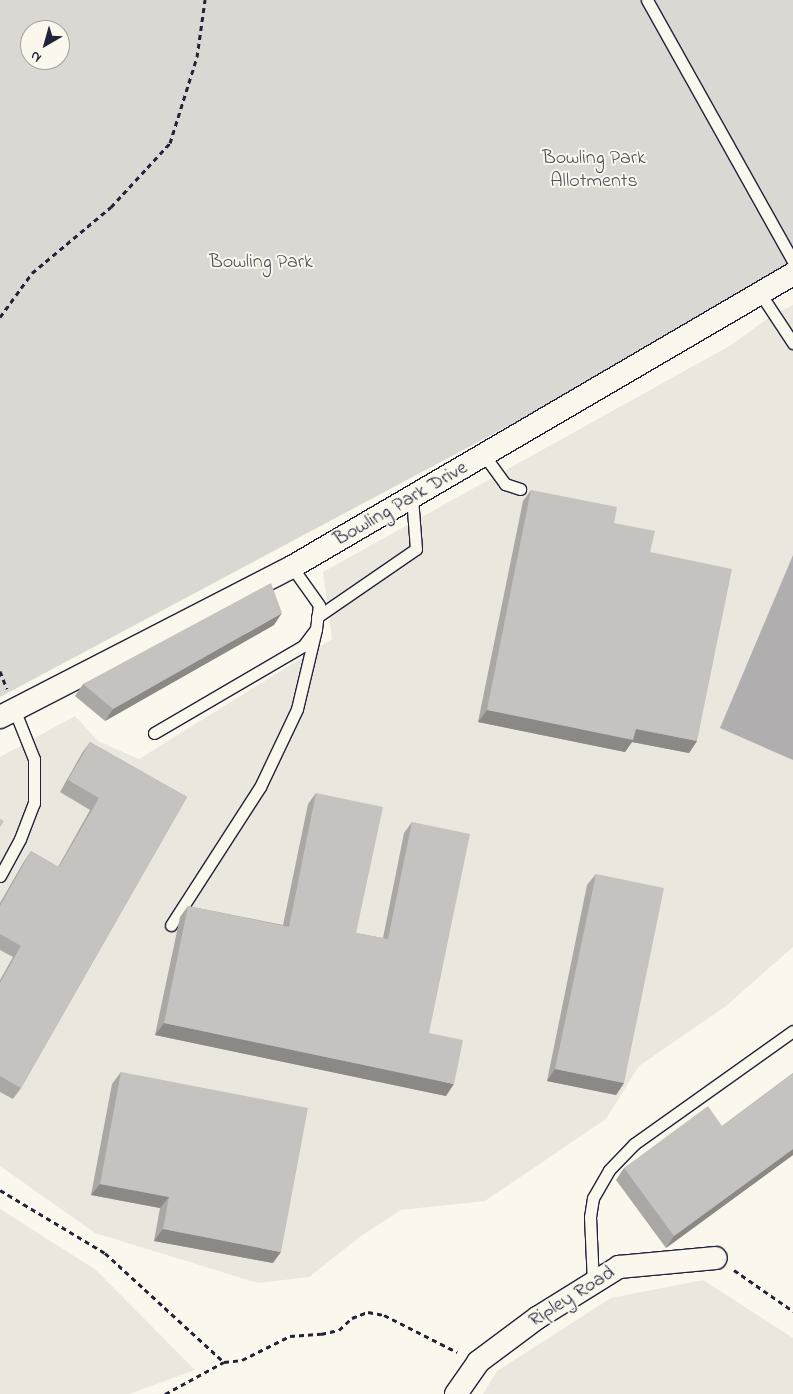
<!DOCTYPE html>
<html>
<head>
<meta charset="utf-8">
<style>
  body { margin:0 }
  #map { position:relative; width:793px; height:1394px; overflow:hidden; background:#fbf7ec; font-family:"Indie Flower",sans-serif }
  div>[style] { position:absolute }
  .built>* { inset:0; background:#ebe7df }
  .green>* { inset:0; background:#dbd8d3 }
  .water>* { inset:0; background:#b1aeb0 }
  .path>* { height:3px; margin-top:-1.5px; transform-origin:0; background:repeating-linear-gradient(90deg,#22223b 0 5px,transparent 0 9px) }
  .roads { filter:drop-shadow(1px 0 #22223b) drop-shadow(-1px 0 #22223b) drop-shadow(0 1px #22223b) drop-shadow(0 -1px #22223b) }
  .service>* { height:11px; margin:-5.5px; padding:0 5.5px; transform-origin:5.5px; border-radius:5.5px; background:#fbf7ec }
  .minor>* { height:22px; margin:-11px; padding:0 11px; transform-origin:11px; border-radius:11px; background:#fbf7ec }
  .wall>* { inset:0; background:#aaa7a5 }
  .shaded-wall>* { inset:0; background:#8b8886 }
  .building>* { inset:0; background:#c6c2c0 }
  span { translate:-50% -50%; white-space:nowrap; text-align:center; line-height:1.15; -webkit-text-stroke:4px #fbf7ec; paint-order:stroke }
  .park-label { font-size:20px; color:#505061 }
  .street-label { font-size:20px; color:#22223b }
  .north { position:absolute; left:20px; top:20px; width:50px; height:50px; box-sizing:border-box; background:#fbf7ec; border:1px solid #a4a2a5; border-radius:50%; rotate:218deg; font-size:14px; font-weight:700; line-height:20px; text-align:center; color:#22223b }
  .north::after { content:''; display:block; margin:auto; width:18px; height:22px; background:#22223b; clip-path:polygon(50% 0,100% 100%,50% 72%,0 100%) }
</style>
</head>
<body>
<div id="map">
  <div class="built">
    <div style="clip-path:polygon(793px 305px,793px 947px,726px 1006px,639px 1066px,606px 1119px,485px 1201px,401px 1210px,361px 1236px,309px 1277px,258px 1283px,95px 1233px,0 1166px,0 757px,75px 716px,98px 741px,139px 759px,332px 639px,323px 572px,731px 345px,774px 314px)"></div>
    <div style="clip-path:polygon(0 1209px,96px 1270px,195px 1370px,129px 1394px,0 1394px)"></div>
    <div style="clip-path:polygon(703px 1280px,793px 1338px,793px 1394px,483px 1394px,497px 1371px,611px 1298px)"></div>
  </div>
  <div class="green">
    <div style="clip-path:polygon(evenodd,0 0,793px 0,793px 274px,0 697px,0 0,30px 30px,60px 30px,60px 60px,30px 60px,30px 30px)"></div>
  </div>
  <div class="water">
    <div style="clip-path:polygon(793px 555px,793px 760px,720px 728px)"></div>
  </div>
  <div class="path">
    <div style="left:0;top:317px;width:54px;rotate:-54deg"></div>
    <div style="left:32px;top:273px;width:103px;rotate:-39.9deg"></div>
    <div style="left:111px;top:207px;width:87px;rotate:-47.3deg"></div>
    <div style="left:170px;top:143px;width:90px;rotate:-72.6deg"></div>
    <div style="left:197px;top:57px;width:58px;rotate:-82deg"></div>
    <div style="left:0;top:671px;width:19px;rotate:69deg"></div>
    <div style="left:0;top:1190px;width:122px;rotate:31deg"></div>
    <div style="left:105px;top:1253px;width:161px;rotate:42.5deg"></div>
    <div style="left:734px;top:1270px;width:72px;rotate:34.8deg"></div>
    <div style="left:165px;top:1394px;width:67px;rotate:-28.5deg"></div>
    <div style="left:224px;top:1362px;width:18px;rotate:-6deg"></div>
    <div style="left:242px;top:1360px;width:54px;rotate:-26.6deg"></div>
    <div style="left:290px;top:1336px;width:31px;rotate:-4deg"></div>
    <div style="left:321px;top:1334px;width:18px;rotate:-13deg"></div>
    <div style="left:339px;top:1330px;width:18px;rotate:-43deg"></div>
    <div style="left:352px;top:1318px;width:17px;rotate:-21deg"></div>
    <div style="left:368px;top:1312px;width:16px;rotate:11deg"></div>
    <div style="left:384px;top:1315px;width:82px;rotate:26.9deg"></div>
  </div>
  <div class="roads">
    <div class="service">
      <div style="left:647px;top:0;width:299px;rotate:60.8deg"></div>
      <div style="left:760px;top:293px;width:60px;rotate:56.6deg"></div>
      <div style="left:484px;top:455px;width:36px;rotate:54deg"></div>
      <div style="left:505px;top:484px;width:16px;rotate:18deg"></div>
      <div style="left:317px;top:617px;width:120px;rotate:-34.5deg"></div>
      <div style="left:416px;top:549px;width:52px;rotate:-94.4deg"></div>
      <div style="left:154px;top:733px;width:173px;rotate:-30.3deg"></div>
      <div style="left:303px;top:646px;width:21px;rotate:-53deg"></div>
      <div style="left:316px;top:629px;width:24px;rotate:-83deg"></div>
      <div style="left:319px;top:605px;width:47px;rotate:-125.4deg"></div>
      <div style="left:0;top:876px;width:42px;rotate:-61.6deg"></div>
      <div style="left:20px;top:839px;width:39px;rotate:-69deg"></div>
      <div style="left:34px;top:803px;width:44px;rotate:-90deg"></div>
      <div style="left:34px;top:759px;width:54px;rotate:-111.8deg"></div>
      <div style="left:171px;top:925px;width:164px;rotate:-57.2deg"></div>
      <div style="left:260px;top:787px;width:86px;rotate:-64.6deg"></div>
      <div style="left:297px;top:709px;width:82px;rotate:-76.6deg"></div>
      <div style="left:593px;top:1283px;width:66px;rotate:-92.6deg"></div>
      <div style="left:590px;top:1217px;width:19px;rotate:-81deg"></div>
      <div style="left:593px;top:1198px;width:32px;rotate:-60deg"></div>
      <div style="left:609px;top:1170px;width:36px;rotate:-46deg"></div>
      <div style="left:634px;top:1144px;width:195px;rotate:-35.4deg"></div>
    </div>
    <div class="minor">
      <div style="left:0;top:717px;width:328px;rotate:-27.2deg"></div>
      <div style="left:292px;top:567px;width:580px;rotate:-30.32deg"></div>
      <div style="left:456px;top:1394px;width:39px;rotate:-55deg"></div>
      <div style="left:478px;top:1362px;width:74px;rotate:-36.7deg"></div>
      <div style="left:537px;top:1318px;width:97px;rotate:-31.9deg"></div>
      <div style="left:619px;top:1267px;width:97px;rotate:-5.3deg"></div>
    </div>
  </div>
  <div class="wall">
    <div style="clip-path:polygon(531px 490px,614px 523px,650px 552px,697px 741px,689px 753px,632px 742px,625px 752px,478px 722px,523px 501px)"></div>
    <div style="clip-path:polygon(274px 625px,105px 721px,75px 696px,83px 684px)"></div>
    <div style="clip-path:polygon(90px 742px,187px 797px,21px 1088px,13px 1099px,0 1092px,0 980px,13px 957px,0 950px,0 903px,23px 863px,31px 851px,58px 867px,90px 810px,60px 792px,82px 753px)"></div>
    <div style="clip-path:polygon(316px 793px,356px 933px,383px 938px,404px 833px,412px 822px,429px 1033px,446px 1096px,155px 1035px,180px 917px,188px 906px,283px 925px,308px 804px)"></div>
    <div style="clip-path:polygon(596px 874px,624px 1083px,616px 1095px,547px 1081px,587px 885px)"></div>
    <div style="clip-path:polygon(121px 1072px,273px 1263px,154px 1241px,160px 1208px,91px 1195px,112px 1084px)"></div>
    <div style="clip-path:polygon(793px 1073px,793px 1155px,666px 1248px,616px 1180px,624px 1168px,722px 1126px)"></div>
  </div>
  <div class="shaded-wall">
    <div style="clip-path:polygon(282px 613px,274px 625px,105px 721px,113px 709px)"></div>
    <div style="clip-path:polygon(487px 710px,636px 729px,697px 741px,689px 753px,632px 742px,625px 752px,478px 722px)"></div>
    <div style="clip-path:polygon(164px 1023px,454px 1084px,446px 1096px,155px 1035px)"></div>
    <div style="clip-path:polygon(555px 1069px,624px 1083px,616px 1095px,547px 1081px)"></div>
    <div style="clip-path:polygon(793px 1149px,793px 1155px,666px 1248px,674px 1236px)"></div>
    <div style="clip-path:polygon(100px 1184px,169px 1197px,160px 1208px,91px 1195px)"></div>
    <div style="clip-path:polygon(163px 1229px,281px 1252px,273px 1263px,154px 1241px)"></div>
  </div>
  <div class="building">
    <div style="clip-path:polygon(531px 490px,617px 507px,614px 523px,655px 531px,650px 552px,732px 569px,697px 741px,636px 729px,633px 740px,487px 710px)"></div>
    <div style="clip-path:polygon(271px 583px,282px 613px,113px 709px,83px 684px)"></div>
    <div style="clip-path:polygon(90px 742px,187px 797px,21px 1088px,0 1076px,0 983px,21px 946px,0 934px,0 906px,31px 851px,59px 867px,99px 798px,68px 780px)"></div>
    <div style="clip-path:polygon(316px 793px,383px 807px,356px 933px,388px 939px,412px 822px,470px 834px,429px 1033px,463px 1040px,454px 1084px,164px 1023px,188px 906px,289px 927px)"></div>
    <div style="clip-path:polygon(0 819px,4px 821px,0 827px)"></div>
    <div style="clip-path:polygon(596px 874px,664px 888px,624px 1083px,555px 1069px)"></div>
    <div style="clip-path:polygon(121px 1072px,308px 1108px,281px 1252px,163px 1229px,169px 1197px,100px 1184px)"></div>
    <div style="clip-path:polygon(793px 1073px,793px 1149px,674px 1236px,624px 1168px,708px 1106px,722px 1126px)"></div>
  </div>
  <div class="park-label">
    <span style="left:594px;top:170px">Bowling Park<br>Allotments</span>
    <span style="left:261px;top:262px">Bowling Park</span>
  </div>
  <div class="street-label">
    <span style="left:401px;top:504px;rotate:-30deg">Bowling Park Drive</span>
    <span style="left:572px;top:1297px;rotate:-32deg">Ripley Road</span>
  </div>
  <div class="north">N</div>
</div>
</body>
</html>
